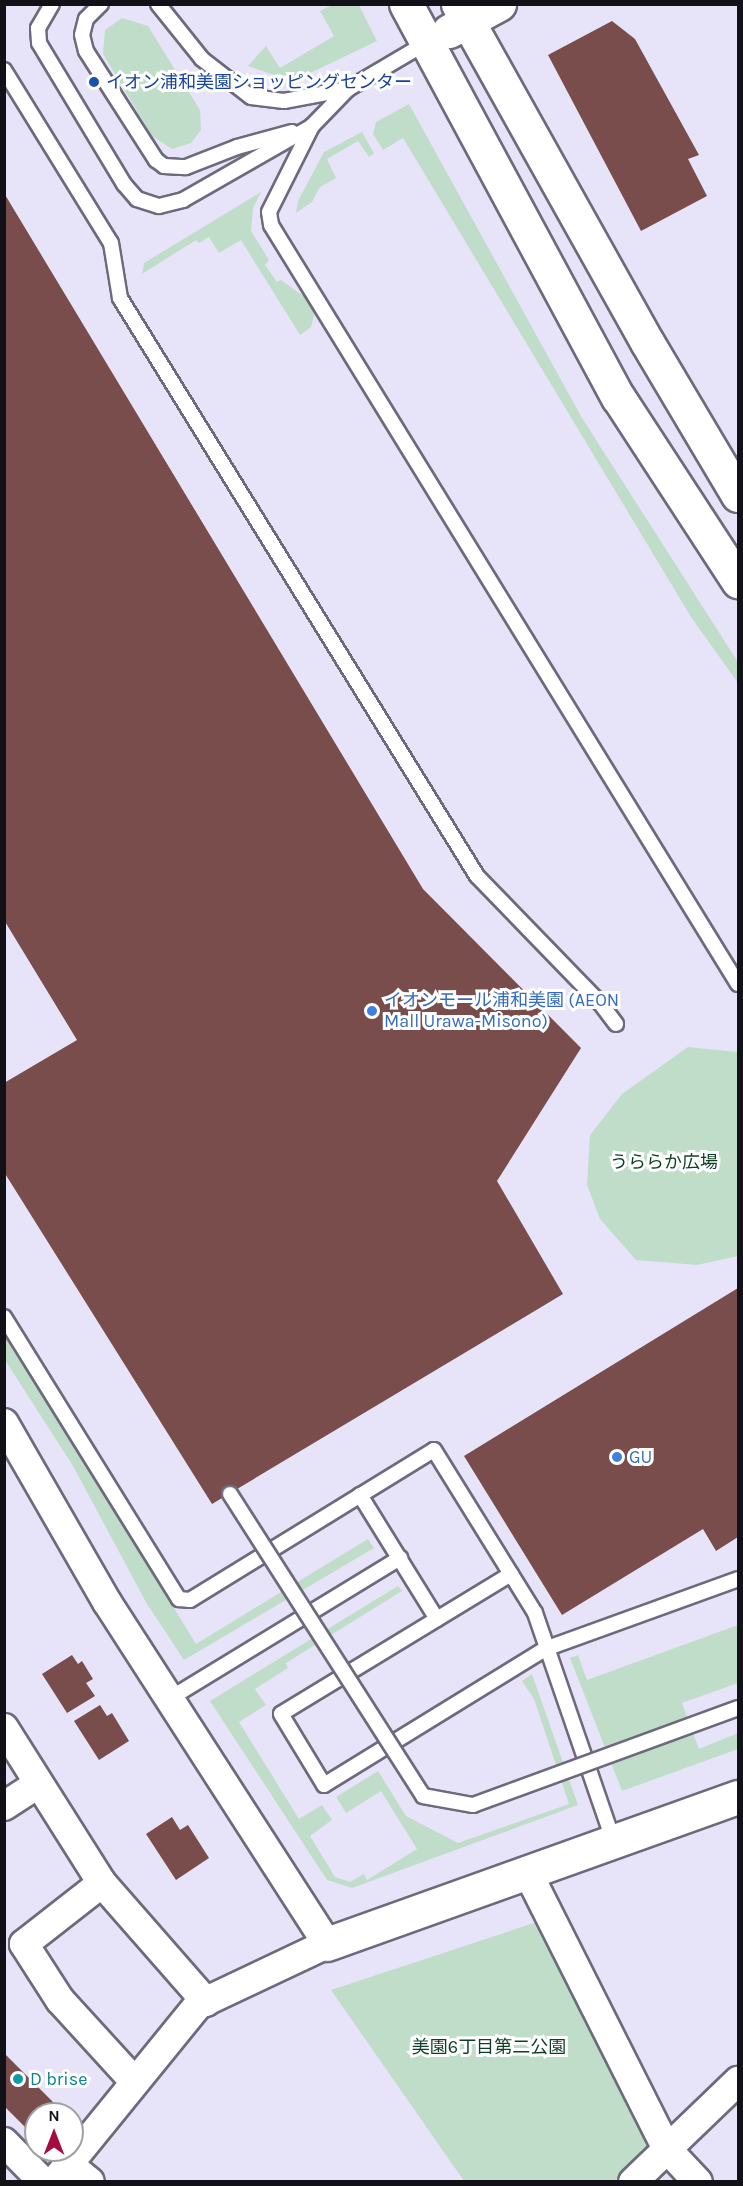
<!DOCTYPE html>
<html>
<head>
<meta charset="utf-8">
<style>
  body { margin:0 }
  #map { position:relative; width:743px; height:2186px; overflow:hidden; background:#e7e4f9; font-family:Karla,"Noto Sans JP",sans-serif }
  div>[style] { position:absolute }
  .green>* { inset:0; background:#c0ddc9 }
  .building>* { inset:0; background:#794d4c }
  .roads { filter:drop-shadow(2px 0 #6d6a7c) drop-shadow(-2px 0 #6d6a7c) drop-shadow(0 2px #6d6a7c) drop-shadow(0 -2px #6d6a7c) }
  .service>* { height:14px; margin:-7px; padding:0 7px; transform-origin:7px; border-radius:7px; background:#fff }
  .minor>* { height:28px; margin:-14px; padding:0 14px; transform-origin:14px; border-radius:14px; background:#fff }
  .tertiary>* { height:33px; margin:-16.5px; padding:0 16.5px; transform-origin:16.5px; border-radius:16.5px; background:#fff }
  .bridges { filter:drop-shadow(2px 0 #6d6a7c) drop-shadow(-2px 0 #6d6a7c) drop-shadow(0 2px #6d6a7c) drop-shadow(0 -2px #6d6a7c) }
  .service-bridge>* { height:14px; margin:-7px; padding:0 7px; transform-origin:7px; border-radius:7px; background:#fff }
  .dots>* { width:16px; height:16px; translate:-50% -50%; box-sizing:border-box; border:3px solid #fff; border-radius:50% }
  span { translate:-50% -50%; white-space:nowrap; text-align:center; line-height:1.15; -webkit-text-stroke:6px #fff; paint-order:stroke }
  .transit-label { font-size:18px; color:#164399 }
  .left { translate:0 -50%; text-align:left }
  .shop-label { font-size:18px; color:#366cbe }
  .park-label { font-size:18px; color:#0c3f23 }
  .culture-label { font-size:18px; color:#0d838f }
  .frame { position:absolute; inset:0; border:6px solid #121118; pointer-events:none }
  .north { position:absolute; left:24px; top:2102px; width:60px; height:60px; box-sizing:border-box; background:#fff; border:2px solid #a0a0a3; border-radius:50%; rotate:0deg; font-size:16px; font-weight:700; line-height:24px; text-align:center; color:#121118 }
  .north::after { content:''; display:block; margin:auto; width:21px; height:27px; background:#a60d3f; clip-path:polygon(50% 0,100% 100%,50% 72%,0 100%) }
</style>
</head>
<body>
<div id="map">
  <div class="green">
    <div style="clip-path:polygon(332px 5px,359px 5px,377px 41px,306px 75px,277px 76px,248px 66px,266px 46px,280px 68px,334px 36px,320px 11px)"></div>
    <div style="clip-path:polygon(122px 18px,148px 26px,200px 110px,201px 130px,191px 143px,172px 149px,152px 136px,103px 54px,105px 30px)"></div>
    <div style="clip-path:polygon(409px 104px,582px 418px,738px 662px,738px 683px,691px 617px,403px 138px,383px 150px,373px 134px,376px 122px)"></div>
    <div style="clip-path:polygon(362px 132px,374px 153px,369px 157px,358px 141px,327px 159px,336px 178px,320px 187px,312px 202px,296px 213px,298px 201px,324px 152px)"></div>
    <div style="clip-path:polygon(261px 192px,253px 208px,251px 231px,269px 260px,265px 265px,277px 282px,281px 280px,306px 298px,315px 312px,311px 327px,300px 335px,241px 240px,219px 253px,209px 237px,199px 243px,196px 240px,142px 274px,144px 263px)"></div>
    <div style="clip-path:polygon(688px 1047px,738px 1052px,738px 1256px,697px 1265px,636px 1260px,600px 1219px,587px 1185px,590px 1135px,622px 1094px)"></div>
    <div style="clip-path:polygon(4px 1331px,196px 1644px,368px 1539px,374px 1548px,184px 1660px,147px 1604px,73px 1466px,5px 1360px)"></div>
    <div style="clip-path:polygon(398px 1586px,402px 1591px,286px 1663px,288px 1668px,255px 1689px,266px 1705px,239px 1722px,299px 1819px,322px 1805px,332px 1820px,310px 1836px,335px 1877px,350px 1882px,364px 1874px,367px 1880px,417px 1849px,381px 1791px,346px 1813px,336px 1797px,378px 1771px,406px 1816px,458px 1843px,569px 1804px,534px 1699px,522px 1681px,532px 1674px,578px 1805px,352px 1888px,327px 1880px,210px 1701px)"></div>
    <div style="clip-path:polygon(738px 1625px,738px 1683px,682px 1703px,699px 1749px,738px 1733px,738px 1749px,622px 1791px,570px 1658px,578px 1655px,587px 1680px)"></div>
    <div style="clip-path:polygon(534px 1923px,654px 2146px,614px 2181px,464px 2181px,331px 1990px)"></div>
  </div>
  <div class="building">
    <div style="clip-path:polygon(612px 21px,635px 39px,699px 155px,688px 159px,707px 196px,641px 231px,548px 55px)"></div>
    <div style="clip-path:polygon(4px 193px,423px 889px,581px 1048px,497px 1181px,563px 1294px,212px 1504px,4px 1172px,4px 1083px,77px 1040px,4px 920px)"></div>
    <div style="clip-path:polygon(738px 1288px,738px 1537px,716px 1551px,703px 1529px,562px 1615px,464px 1456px)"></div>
    <div style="clip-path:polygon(72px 1655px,78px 1664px,82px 1661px,93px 1679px,86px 1683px,95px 1696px,67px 1713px,42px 1674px)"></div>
    <div style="clip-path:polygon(100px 1705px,107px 1716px,112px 1713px,129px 1741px,99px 1760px,74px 1721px)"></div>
    <div style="clip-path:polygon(172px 1817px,180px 1830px,188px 1825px,209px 1858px,176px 1880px,146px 1834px)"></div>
    <div style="clip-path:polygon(4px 2053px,65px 2114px,36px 2114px,36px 2138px,4px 2106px)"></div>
  </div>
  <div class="roads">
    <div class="service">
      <div style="left:52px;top:4px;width:28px;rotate:120deg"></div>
      <div style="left:38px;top:28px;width:15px;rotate:86deg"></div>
      <div style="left:39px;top:43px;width:165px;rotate:58.9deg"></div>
      <div style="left:124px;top:184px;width:20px;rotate:49deg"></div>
      <div style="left:137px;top:199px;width:23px;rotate:18deg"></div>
      <div style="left:159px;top:206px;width:25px;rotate:-14deg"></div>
      <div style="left:183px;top:200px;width:149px;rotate:-29.8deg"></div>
      <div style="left:312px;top:126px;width:52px;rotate:-45.8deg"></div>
      <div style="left:348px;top:89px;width:91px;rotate:-30.5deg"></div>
      <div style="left:101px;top:4px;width:21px;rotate:135deg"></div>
      <div style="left:86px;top:19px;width:16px;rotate:104deg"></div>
      <div style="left:82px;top:35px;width:16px;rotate:76deg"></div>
      <div style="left:86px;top:51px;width:130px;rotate:57.3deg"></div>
      <div style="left:156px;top:160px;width:10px;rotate:37deg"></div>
      <div style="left:164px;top:166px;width:22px;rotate:3deg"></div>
      <div style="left:186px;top:167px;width:55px;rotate:-21.4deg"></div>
      <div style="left:237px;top:147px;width:57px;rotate:-15.3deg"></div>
      <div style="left:158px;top:4px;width:70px;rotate:51.3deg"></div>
      <div style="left:202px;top:59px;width:62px;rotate:37.8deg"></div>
      <div style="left:251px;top:97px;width:33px;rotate:7deg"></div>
      <div style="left:284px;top:101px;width:65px;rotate:-10.6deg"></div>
      <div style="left:4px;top:70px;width:203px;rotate:58.3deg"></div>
      <div style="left:111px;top:243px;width:56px;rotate:80.7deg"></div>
      <div style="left:120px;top:298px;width:679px;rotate:58.3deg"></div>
      <div style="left:477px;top:876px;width:178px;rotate:45.9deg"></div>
      <div style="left:601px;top:1004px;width:25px;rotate:53deg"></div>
      <div style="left:312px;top:126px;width:96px;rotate:116.6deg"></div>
      <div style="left:269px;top:212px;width:13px;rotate:81deg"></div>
      <div style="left:271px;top:225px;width:891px;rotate:58.4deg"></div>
      <div style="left:4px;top:1317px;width:332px;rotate:58.2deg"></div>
      <div style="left:179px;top:1599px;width:11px;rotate:5deg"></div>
      <div style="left:190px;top:1600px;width:286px;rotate:-31.6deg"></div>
      <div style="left:434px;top:1450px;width:192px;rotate:58.2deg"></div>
      <div style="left:535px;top:1613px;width:242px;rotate:71deg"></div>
      <div style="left:360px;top:1495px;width:146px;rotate:58.2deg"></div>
      <div style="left:511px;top:1574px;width:269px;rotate:148.7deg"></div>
      <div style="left:281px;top:1714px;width:83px;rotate:58.8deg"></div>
      <div style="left:324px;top:1785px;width:259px;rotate:-31.6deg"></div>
      <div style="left:545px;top:1649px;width:205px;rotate:-19.9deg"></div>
      <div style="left:169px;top:1699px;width:271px;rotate:-31.4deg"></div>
    </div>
    <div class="minor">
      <div style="left:4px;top:1423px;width:207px;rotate:60.1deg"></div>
      <div style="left:107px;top:1602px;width:407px;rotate:57.2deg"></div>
      <div style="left:327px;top:1944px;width:143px;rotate:154.7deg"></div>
      <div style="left:198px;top:2005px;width:228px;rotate:129.1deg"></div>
      <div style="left:4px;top:1728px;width:183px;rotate:57.7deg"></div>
      <div style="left:102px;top:1883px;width:158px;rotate:48.8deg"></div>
      <div style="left:4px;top:1806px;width:40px;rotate:-32.9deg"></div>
      <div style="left:528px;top:1873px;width:309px;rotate:63.3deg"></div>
      <div style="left:667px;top:2149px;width:45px;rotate:46.8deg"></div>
      <div style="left:102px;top:1883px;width:99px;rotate:142deg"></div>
      <div style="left:24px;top:1944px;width:67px;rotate:57.3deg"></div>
      <div style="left:60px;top:2000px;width:108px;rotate:47.6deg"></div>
      <div style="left:4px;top:2142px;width:56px;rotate:45.7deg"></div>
      <div style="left:68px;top:2164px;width:28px;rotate:39deg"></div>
      <div style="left:633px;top:2182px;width:146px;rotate:-43.9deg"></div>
    </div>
    <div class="tertiary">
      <div style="left:406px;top:4px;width:447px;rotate:61.7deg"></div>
      <div style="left:618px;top:397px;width:220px;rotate:56.9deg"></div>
      <div style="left:458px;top:4px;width:387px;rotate:60.8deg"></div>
      <div style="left:647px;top:342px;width:178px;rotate:59.3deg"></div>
      <div style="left:449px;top:31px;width:57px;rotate:-28.4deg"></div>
      <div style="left:327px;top:1944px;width:436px;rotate:-19.7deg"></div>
    </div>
  </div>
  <div class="bridges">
    <div class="service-bridge">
      <div style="left:230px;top:1494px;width:358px;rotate:57.4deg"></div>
      <div style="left:423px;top:1796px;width:51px;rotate:10.2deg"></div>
      <div style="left:473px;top:1805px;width:282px;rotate:-20.1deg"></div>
    </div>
  </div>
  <div class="dots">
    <div style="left:94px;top:82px;background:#1a4fb4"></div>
    <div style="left:372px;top:1011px;background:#3f7fe0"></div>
    <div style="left:617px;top:1457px;background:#3f7fe0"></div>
    <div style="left:18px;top:2079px;background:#0f9aa8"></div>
  </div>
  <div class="transit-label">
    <span class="left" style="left:106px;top:82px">イオン浦和美園ショッピングセンター</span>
  </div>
  <div class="shop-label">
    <span class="left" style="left:384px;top:1011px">イオンモール浦和美園 (AEON<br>Mall Urawa-Misono)</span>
    <span class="left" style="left:629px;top:1457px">GU</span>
  </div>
  <div class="park-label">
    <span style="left:664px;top:1162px">うららか広場</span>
    <span style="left:489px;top:2047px">美園6丁目第二公園</span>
  </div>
  <div class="culture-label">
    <span class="left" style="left:30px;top:2079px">D brise</span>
  </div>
  <div class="frame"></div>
  <div class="north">N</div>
</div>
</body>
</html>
